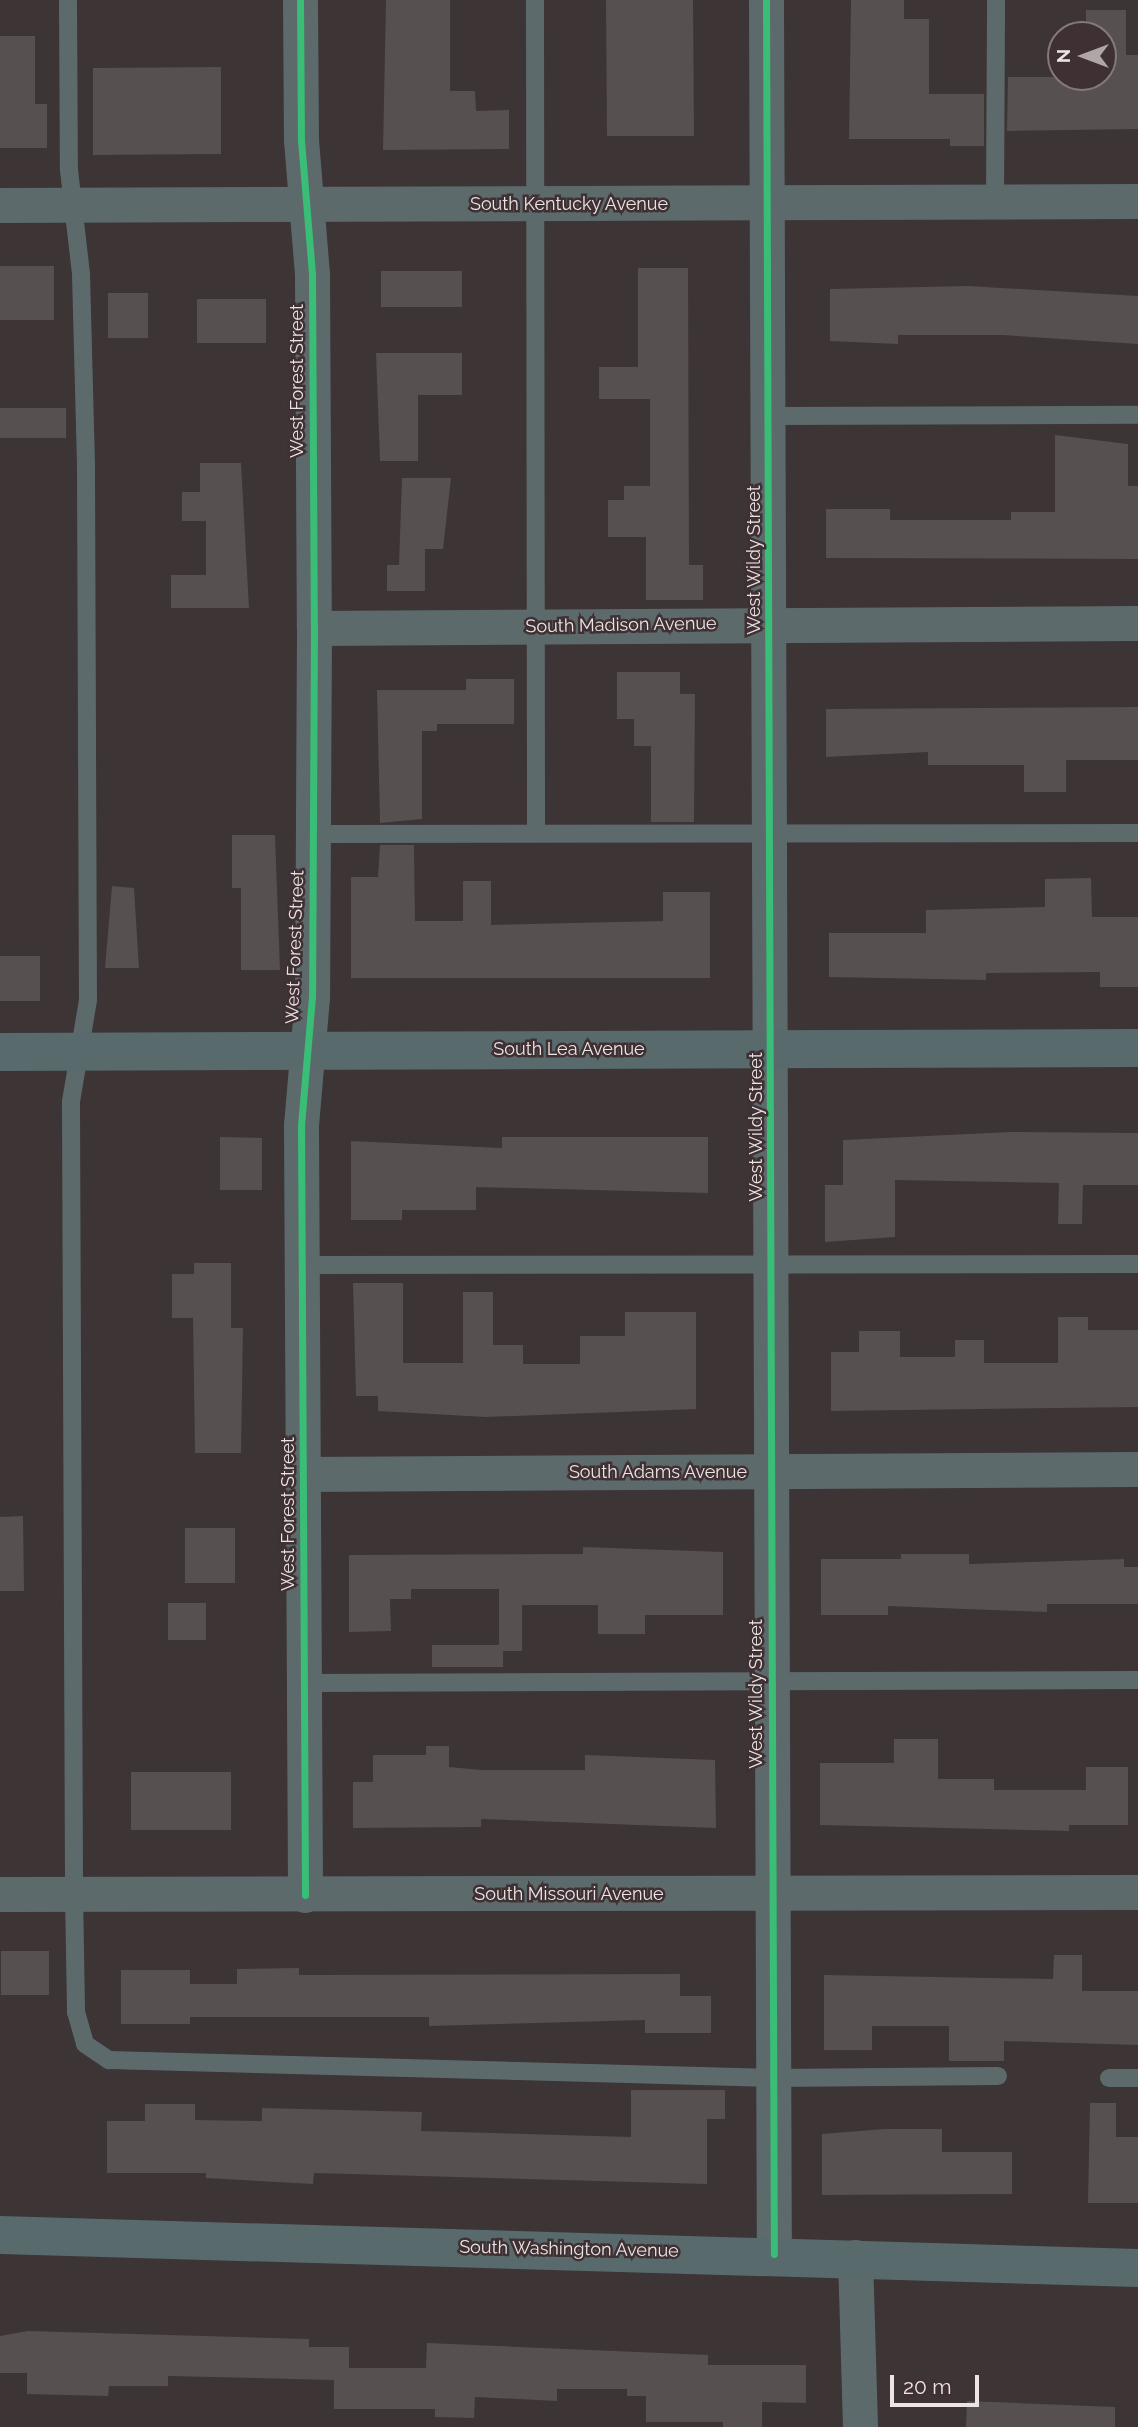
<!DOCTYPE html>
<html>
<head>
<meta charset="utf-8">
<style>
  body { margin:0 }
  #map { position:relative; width:1138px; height:2427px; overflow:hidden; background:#3c3435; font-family:Raleway,sans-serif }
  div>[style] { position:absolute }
  .building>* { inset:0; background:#565051 }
  .lane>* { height:18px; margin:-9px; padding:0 9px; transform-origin:9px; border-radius:9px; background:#5d6a6c }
  .street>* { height:35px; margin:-17.5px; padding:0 17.5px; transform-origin:17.5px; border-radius:17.5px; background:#5d6a6c }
  .secondary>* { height:38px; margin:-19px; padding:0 19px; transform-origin:19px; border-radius:19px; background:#586a6c }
  .cycleway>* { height:7px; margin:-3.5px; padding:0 3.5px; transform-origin:3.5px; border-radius:3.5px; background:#3abd76 }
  span { translate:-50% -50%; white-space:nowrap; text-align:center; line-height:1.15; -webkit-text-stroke:5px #3f3133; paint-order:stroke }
  .street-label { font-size:18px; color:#ede4e5 }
  .north { position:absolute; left:1047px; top:21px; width:70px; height:70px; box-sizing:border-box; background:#3f3133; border:2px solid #85797a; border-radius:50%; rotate:270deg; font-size:19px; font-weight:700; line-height:28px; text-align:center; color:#ede4e5 }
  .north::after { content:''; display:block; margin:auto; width:24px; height:32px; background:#afa6a7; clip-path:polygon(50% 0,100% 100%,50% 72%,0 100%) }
  .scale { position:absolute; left:890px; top:2375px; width:89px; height:32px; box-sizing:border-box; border:4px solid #ede4e5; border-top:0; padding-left:9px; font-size:21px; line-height:24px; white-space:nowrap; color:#ede4e5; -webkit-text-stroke:5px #3f3133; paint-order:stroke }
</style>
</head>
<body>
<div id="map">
  <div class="building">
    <div style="clip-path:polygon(386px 0,450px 0,450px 91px,475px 91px,476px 111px,509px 110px,509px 149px,383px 150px)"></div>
    <div style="clip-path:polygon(606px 0,693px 0,694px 136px,607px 136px)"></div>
    <div style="clip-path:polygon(851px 0,904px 0,904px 19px,929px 19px,929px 94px,984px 94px,984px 146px,950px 146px,950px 139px,849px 139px)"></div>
    <div style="clip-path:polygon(1086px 10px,1126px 10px,1126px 55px,1138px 55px,1138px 129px,1007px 131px,1008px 77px,1103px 77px,1103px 35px,1086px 35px)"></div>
    <div style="clip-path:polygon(0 36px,35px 36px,35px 104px,47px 104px,47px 148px,0 148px)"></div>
    <div style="clip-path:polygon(221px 67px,221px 154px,93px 155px,93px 68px)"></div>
    <div style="clip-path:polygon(0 266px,54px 266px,54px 320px,0 320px)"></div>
    <div style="clip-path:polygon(638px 268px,688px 268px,689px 565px,703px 565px,703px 600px,646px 600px,646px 537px,608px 537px,608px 500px,624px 500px,624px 486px,650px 486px,650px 399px,599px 399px,599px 367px,638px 367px)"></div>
    <div style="clip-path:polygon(381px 271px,462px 271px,462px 307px,381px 307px)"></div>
    <div style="clip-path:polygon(968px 286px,1138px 296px,1138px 344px,1002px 335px,898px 335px,898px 344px,830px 341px,830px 289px)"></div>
    <div style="clip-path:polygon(108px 293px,148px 293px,148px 338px,108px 338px)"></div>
    <div style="clip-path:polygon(197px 299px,266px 299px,266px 343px,197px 343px)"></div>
    <div style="clip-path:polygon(376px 353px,462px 353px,462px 395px,418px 395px,418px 461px,380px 461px)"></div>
    <div style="clip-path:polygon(0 408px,66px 408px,66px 438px,0 438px)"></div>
    <div style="clip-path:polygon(1055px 435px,1128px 444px,1128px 486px,1138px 486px,1138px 559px,826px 558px,826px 509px,890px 509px,890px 520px,1011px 520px,1011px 512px,1055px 512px)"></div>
    <div style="clip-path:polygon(200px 463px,241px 463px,249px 608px,171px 608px,171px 575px,206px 575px,206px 521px,182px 521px,182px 492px,200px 492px)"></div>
    <div style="clip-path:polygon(402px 478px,451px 478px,443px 549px,425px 549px,425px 591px,387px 591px,387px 565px,399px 565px)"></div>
    <div style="clip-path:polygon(617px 672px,680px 672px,680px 694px,695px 694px,694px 822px,651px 822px,651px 746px,634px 746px,634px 719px,617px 719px)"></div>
    <div style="clip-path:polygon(466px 679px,514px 679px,514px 724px,437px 724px,437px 731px,422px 731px,422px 819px,380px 823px,377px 690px,466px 690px)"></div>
    <div style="clip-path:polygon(1138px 707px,1138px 760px,1066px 760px,1066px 792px,1024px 792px,1024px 765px,928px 765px,928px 752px,826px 757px,826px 709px)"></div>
    <div style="clip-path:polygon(232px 835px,275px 835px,280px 970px,241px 970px,241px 888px,232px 888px)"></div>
    <div style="clip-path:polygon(380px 845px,414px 845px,415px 921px,463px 921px,463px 881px,491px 881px,491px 925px,663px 921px,663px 892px,710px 892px,710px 978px,351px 978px,351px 877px,378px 877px)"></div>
    <div style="clip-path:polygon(1091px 878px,1092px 917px,1138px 917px,1138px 987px,1100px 987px,1100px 972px,986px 973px,986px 980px,829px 977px,829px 933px,926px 933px,926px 910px,1045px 907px,1045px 879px)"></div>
    <div style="clip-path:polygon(112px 886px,134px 888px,139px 968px,105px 968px)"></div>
    <div style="clip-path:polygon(0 956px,40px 956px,40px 1001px,0 1001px)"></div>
    <div style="clip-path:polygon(1010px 1132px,1138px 1133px,1138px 1185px,1083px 1185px,1082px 1224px,1058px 1224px,1059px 1183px,895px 1180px,895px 1237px,825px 1242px,825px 1185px,843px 1185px,843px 1140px)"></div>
    <div style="clip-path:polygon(220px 1137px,262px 1138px,262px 1190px,220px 1190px)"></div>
    <div style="clip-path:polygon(502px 1137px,708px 1137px,708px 1193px,476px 1187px,476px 1210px,402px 1210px,402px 1220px,351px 1220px,351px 1141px,502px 1148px)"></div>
    <div style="clip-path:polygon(194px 1263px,231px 1263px,231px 1328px,243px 1328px,241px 1453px,195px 1453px,193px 1318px,172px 1318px,172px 1274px,194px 1274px)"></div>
    <div style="clip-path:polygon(353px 1283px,403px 1283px,403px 1363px,463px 1363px,463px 1292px,493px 1292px,493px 1345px,523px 1345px,523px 1364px,580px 1364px,580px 1336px,625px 1336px,625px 1312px,696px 1312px,696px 1409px,486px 1417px,378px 1411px,378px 1396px,356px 1396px)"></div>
    <div style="clip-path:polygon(1058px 1317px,1088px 1317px,1088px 1330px,1138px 1330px,1138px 1407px,831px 1411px,831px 1352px,859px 1352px,859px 1331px,900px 1331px,900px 1357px,955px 1357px,955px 1340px,984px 1340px,984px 1363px,1058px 1363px)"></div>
    <div style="clip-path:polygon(23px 1516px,24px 1591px,0 1591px,0 1517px)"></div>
    <div style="clip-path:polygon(185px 1528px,235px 1528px,235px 1583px,185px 1583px)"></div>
    <div style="clip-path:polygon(583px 1547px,723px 1552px,723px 1615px,645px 1615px,645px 1634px,598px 1634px,598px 1605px,522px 1605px,522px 1651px,503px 1651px,503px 1667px,432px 1667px,432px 1645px,499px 1645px,499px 1589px,411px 1589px,411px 1599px,390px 1599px,391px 1631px,349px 1632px,349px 1555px,583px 1554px)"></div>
    <div style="clip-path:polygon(901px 1554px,969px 1554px,969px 1564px,1124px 1559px,1124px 1567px,1138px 1567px,1138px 1604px,1047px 1604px,1047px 1612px,888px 1606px,888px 1615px,821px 1615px,821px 1559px,901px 1559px)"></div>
    <div style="clip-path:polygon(168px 1603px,206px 1603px,206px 1640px,168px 1640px)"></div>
    <div style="clip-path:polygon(894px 1739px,938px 1739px,938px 1779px,994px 1779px,994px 1790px,1086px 1790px,1086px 1767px,1128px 1767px,1128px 1825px,1069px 1825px,1069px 1831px,820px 1825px,820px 1763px,894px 1763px)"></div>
    <div style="clip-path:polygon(426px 1746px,449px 1746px,449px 1767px,481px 1770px,585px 1770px,585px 1755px,715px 1760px,716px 1828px,481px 1819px,481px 1827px,353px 1828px,353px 1782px,373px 1782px,373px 1755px,426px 1755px)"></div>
    <div style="clip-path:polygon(131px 1772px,231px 1772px,231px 1830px,131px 1830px)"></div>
    <div style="clip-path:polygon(1px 1951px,49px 1951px,49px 1995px,1px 1995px)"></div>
    <div style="clip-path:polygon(1054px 1955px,1082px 1955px,1082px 1991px,1138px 1991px,1138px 2045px,1004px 2041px,1004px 2061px,949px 2061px,949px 2026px,872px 2026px,872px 2050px,824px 2050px,824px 1975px,1053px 1979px)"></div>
    <div style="clip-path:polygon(299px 1968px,299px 1975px,680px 1974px,680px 1996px,711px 1996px,711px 2033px,645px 2033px,645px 2020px,429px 2026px,429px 2017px,190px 2017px,190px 2024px,121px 2024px,121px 1970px,190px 1970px,190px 1984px,237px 1984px,237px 1969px)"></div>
    <div style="clip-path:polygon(631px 2090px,725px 2090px,725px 2119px,707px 2119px,707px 2184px,314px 2173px,313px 2184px,206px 2178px,206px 2173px,107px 2173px,107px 2121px,145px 2121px,145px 2104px,195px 2104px,195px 2120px,262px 2121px,262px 2108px,422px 2112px,421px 2131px,631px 2137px)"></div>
    <div style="clip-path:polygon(1090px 2103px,1116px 2103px,1116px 2137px,1138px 2137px,1138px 2203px,1088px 2203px)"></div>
    <div style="clip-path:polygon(884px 2129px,942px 2129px,942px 2152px,1012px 2152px,1012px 2194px,822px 2195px,822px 2134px)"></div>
    <div style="clip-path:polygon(28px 2331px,309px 2339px,309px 2347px,349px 2347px,349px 2368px,426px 2368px,427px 2343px,708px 2355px,708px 2365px,806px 2365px,806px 2403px,762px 2402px,762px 2427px,723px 2427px,723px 2422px,646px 2422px,646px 2396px,627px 2396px,627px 2389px,557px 2389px,557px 2401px,475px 2397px,474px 2418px,435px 2417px,435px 2409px,334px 2409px,334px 2380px,168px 2376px,168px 2386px,109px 2386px,108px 2396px,27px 2394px,27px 2373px,0 2373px,0 2336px)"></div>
    <div style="clip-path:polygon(967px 2401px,1115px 2407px,1115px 2427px,966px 2427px)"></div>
  </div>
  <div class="lane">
    <div style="left:68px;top:0;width:170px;rotate:89.7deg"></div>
    <div style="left:69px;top:170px;width:105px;rotate:83.4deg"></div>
    <div style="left:81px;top:274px;width:193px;rotate:88.5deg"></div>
    <div style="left:86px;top:467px;width:533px;rotate:89.79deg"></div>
    <div style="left:88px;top:1000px;width:103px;rotate:99.5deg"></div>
    <div style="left:71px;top:1102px;width:792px;rotate:89.78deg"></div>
    <div style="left:74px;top:1894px;width:118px;rotate:89deg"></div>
    <div style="left:76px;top:2012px;width:33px;rotate:74deg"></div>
    <div style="left:85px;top:2044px;width:29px;rotate:34deg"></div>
    <div style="left:109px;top:2060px;width:664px;rotate:1.55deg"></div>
    <div style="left:773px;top:2078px;width:225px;rotate:-0.5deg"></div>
    <div style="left:535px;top:0;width:833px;rotate:89.93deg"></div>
    <div style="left:995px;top:202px;width:202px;rotate:-89.7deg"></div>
    <div style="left:769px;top:416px;width:369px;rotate:-0.2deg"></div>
    <div style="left:313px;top:834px;width:825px;rotate:-0.07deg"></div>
    <div style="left:302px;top:1265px;width:836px;rotate:-0.07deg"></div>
    <div style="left:304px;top:1683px;width:834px;rotate:-0.21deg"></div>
    <div style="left:1109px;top:2078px;width:29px"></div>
  </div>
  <div class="street">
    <div style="left:300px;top:0;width:140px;rotate:89.6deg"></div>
    <div style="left:301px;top:140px;width:134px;rotate:85.3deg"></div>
    <div style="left:312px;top:274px;width:354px;rotate:89.7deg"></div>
    <div style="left:314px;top:628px;width:369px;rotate:90.3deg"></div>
    <div style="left:312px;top:997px;width:128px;rotate:94.9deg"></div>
    <div style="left:301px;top:1125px;width:770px;rotate:89.7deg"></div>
    <div style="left:766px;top:0;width:2254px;rotate:89.8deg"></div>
    <div style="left:0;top:205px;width:1138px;rotate:-0.2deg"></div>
    <div style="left:314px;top:628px;width:824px;rotate:-0.35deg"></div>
    <div style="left:304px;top:1474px;width:834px;rotate:-0.34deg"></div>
    <div style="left:0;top:1894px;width:1138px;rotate:-0.1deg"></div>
    <div style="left:855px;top:2257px;width:170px;rotate:88.3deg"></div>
  </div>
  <div class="secondary">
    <div style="left:0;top:1052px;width:1138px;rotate:-0.2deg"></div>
    <div style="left:0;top:2235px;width:1138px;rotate:1.66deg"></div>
  </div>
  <div class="cycleway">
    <div style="left:300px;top:0;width:140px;rotate:89.6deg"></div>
    <div style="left:301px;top:140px;width:134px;rotate:85.3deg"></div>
    <div style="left:312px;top:274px;width:354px;rotate:89.7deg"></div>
    <div style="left:314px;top:628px;width:369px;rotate:90.3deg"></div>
    <div style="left:312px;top:997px;width:128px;rotate:94.9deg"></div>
    <div style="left:301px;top:1125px;width:770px;rotate:89.7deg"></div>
    <div style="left:766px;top:0;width:2254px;rotate:89.8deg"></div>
  </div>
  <div class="street-label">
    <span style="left:569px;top:204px">South Kentucky Avenue</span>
    <span style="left:297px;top:381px;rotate:-90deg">West Forest Street</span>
    <span style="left:754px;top:560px;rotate:-90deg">West Wildy Street</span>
    <span style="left:621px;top:625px;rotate:-1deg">South Madison Avenue</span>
    <span style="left:295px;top:947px;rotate:-88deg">West Forest Street</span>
    <span style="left:569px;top:1049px">South Lea Avenue</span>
    <span style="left:756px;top:1127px;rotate:-90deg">West Wildy Street</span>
    <span style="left:658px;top:1472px">South Adams Avenue</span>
    <span style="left:288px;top:1514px;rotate:-90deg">West Forest Street</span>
    <span style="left:756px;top:1694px;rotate:-90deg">West Wildy Street</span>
    <span style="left:569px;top:1894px">South Missouri Avenue</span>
    <span style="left:569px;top:2249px;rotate:1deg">South Washington Avenue</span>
  </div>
  <div class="north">N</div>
  <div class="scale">20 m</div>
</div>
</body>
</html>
